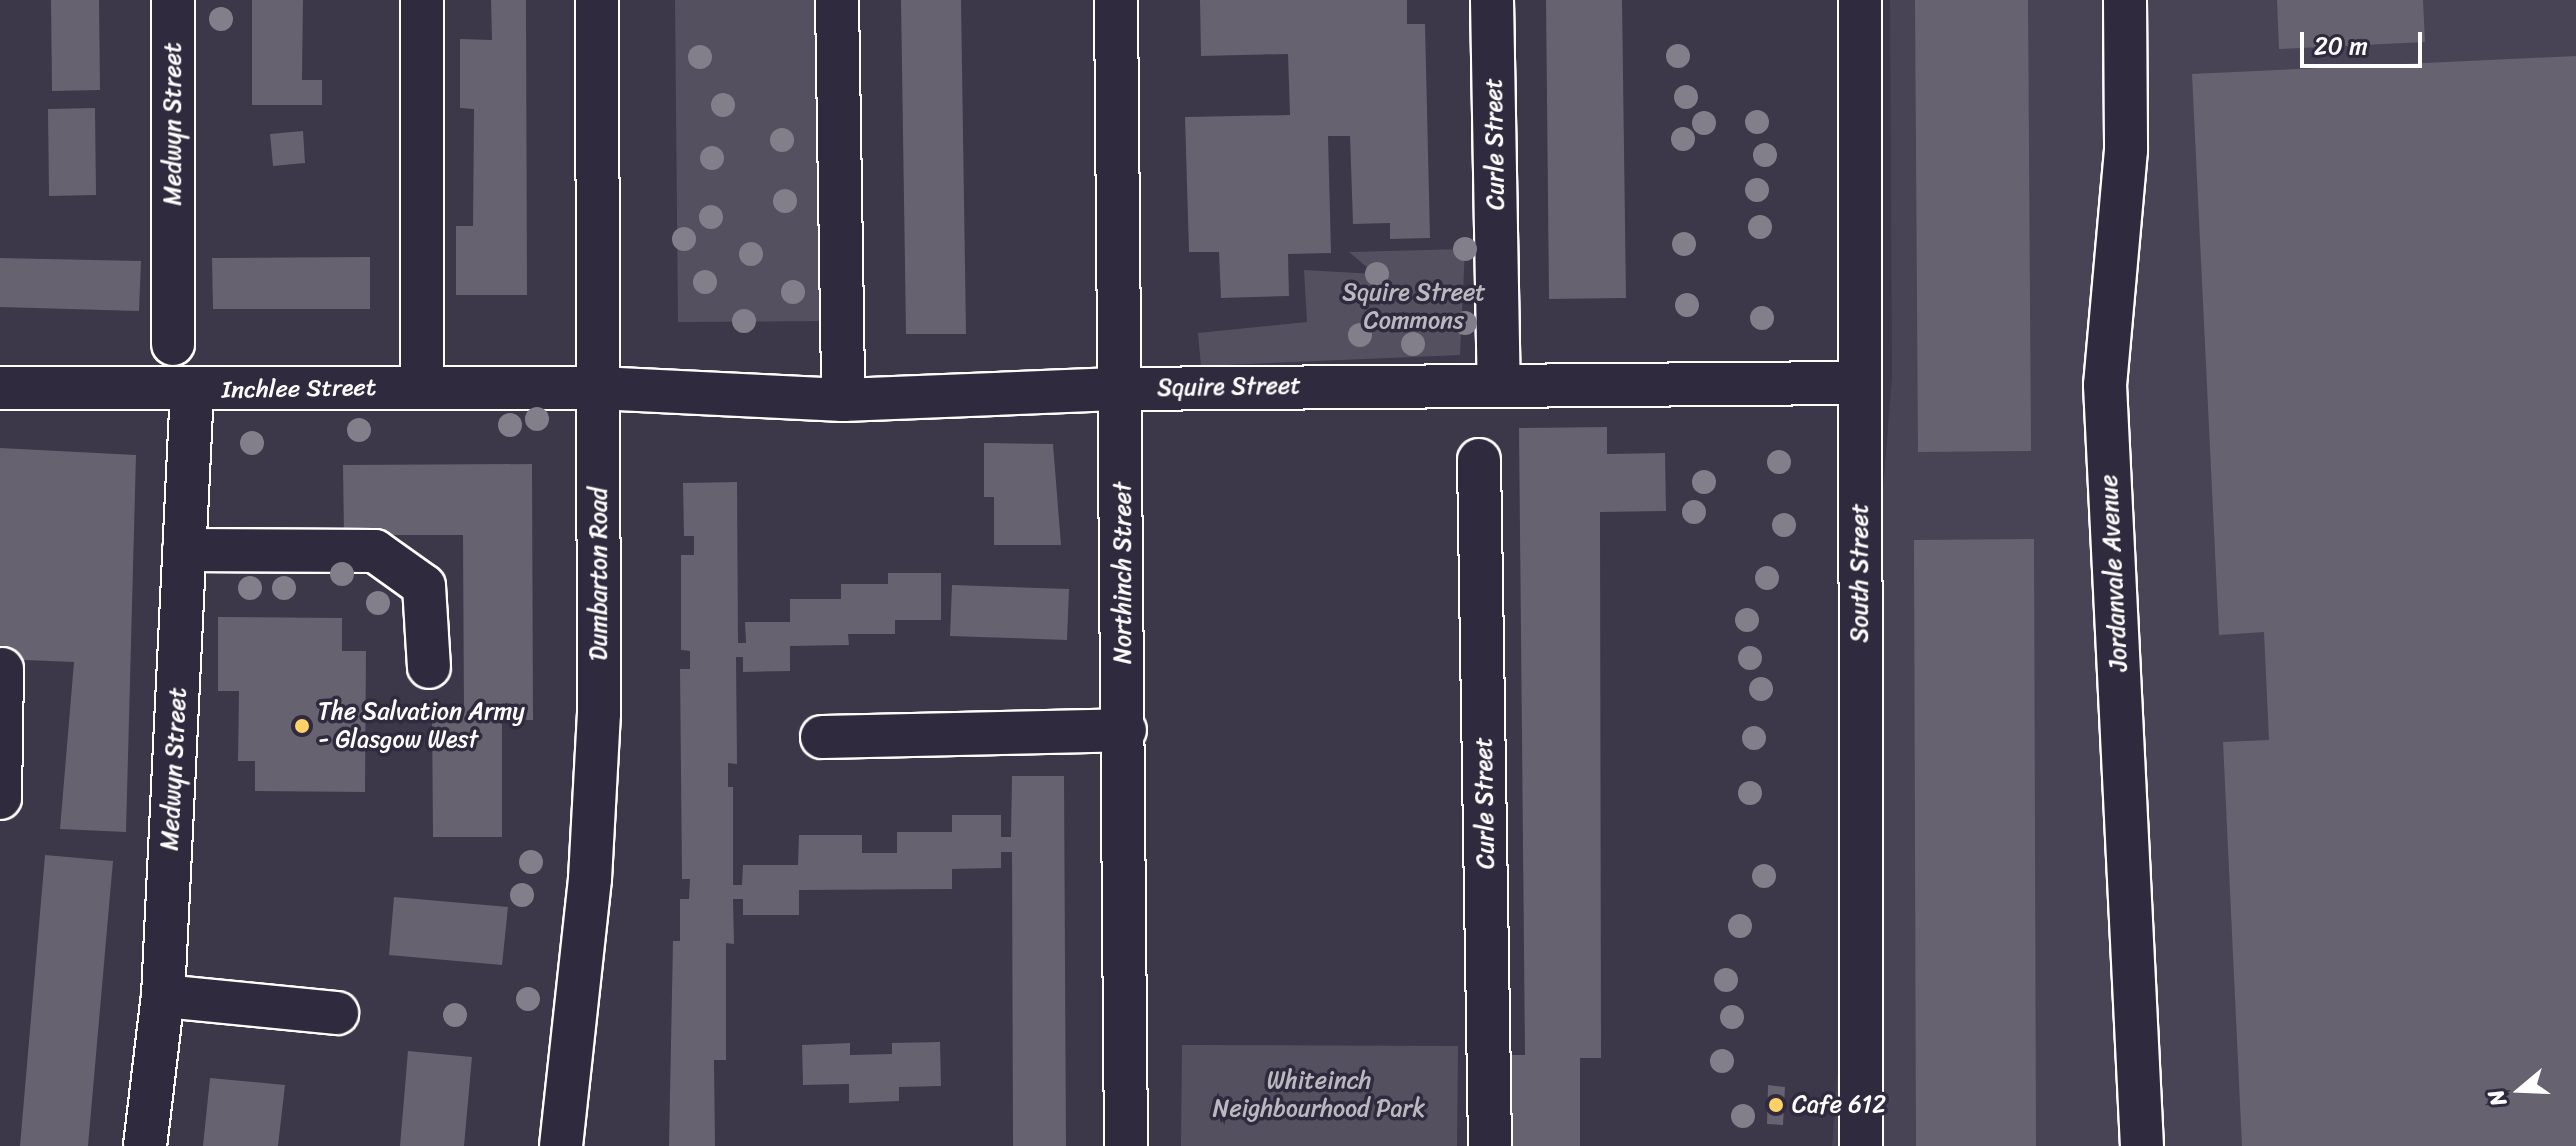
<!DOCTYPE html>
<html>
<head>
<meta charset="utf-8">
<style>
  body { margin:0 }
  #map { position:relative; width:2576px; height:1146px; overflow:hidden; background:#3c3749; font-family:Sriracha,sans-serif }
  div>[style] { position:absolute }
  .built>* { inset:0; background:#494455 }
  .green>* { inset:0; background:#555060 }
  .building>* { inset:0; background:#666270 }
  .roads { filter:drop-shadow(2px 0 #fff) drop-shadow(-2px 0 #fff) drop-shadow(0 2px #fff) drop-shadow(0 -2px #fff) }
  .minor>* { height:42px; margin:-21px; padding:0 21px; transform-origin:21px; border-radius:21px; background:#2f2a3d }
  .trees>* { width:24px; height:24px; margin:-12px; border-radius:50%; background:#827e8a }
  .dots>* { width:22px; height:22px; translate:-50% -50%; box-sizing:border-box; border:4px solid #2f2a3d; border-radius:50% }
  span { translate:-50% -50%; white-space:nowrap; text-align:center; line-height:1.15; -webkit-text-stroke:7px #2f2a3d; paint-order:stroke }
  .street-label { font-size:24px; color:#fff }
  .park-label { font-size:24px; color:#bbb9bf }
  .poi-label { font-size:24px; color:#fff }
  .left { translate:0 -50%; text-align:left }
  .north { position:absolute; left:2480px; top:1050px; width:80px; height:80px; -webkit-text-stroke:6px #2f2a3d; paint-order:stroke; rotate:251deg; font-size:22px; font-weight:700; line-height:32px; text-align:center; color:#fff }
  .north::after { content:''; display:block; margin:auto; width:28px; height:36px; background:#fff; clip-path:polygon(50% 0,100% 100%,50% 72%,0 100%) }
  .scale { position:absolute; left:2300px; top:32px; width:122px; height:36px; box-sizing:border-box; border:4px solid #fff; border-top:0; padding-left:10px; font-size:24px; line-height:28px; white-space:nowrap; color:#fff; -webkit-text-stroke:6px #2f2a3d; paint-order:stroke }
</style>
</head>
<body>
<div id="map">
  <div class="built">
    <div style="clip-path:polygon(1890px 0,2576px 0,2576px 1146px,1832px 1146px,1892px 376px)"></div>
  </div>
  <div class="green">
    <div style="clip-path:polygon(675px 0,832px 0,835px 321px,678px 322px)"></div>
    <div style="clip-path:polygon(1465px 249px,1460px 355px,1201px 366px,1198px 333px,1307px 322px,1304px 270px,1375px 274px,1349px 252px)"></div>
    <div style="clip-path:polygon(1182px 1045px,1458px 1046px,1457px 1146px,1181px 1146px)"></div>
  </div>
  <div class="building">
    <div style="clip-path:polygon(51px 0,99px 0,100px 90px,52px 91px)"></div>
    <div style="clip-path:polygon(252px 0,303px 0,302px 80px,322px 80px,322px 105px,252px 105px)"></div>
    <div style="clip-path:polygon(491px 0,526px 0,527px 295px,456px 295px,456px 226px,473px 226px,474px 109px,460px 108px,460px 39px,492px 40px)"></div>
    <div style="clip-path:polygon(901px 0,961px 0,966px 334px,906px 334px)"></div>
    <div style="clip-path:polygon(1200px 0,1407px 0,1407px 24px,1425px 24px,1430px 238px,1390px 239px,1390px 223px,1353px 224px,1350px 136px,1328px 136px,1331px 253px,1288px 254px,1289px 296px,1221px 298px,1219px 252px,1189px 252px,1185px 117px,1290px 115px,1288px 54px,1201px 56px)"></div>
    <div style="clip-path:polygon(1546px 0,1622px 0,1626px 298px,1549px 299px)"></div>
    <div style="clip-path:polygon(1915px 0,2028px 0,2031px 451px,1918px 452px)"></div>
    <div style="clip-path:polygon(2277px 0,2423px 0,2425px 42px,2279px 49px)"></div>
    <div style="clip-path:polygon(2576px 56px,2576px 1146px,2242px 1146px,2223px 742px,2269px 740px,2264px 632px,2219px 635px,2192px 74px)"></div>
    <div style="clip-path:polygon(95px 108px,96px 195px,49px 196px,48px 109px)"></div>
    <div style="clip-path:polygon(303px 131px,305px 163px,273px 166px,270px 134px)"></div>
    <div style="clip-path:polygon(370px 257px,370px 309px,213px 309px,212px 258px)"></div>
    <div style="clip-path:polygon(0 258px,141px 261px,139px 311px,0 307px)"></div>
    <div style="clip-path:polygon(1607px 427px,1607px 454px,1665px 453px,1666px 511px,1600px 512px,1601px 1058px,1580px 1058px,1580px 1146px,1500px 1146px,1500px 1055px,1525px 1055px,1519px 428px)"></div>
    <div style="clip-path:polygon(984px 443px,1053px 444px,1061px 545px,994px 545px,994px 497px,984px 497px)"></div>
    <div style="clip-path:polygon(0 448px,136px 455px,126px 832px,60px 829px,74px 662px,0 659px)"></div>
    <div style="clip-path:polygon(532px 464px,533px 720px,502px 720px,502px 837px,433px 837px,432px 715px,464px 715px,463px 535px,344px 535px,343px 465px)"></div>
    <div style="clip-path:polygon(737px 482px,738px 643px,746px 643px,745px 622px,790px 622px,790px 599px,841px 599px,841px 584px,888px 584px,888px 573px,941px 573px,941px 620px,895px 620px,895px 634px,848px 634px,849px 645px,790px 646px,790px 671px,743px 672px,743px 657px,736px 657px,737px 764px,728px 763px,728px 787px,733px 787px,733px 885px,742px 885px,743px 865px,798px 865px,799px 835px,862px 835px,862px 853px,897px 853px,897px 832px,952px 832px,952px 815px,1001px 815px,1001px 837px,1011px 837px,1012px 776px,1064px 776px,1066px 1146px,1013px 1146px,1012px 852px,1001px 852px,1001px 868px,952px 869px,952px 889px,799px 890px,799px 915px,743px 915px,743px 899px,733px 899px,734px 944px,726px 943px,726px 1060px,714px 1060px,715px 1146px,669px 1146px,673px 941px,680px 941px,680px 899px,689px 899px,690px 879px,682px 879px,680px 669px,690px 669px,690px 651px,681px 650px,681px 555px,694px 555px,694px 536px,684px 536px,683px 483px)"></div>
    <div style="clip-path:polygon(2034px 539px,2036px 1146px,1916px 1146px,1914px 540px)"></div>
    <div style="clip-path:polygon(952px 585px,1069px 589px,1067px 640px,950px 636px)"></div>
    <div style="clip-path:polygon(218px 617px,342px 618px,342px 651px,366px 651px,365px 792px,255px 791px,255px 761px,238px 761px,239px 691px,218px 691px)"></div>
    <div style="clip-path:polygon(45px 855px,113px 861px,88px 1146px,20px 1146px)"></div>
    <div style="clip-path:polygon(394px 897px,508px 907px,502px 965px,389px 955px)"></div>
    <div style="clip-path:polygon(940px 1042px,941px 1086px,899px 1087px,899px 1101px,849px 1103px,849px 1084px,803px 1085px,802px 1045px,850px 1043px,850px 1055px,892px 1054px,892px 1043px)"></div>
    <div style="clip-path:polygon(408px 1051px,472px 1057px,464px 1146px,400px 1146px)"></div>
    <div style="clip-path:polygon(210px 1078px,285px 1085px,278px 1146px,203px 1146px)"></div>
    <div style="clip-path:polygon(1768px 1085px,1785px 1087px,1783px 1125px,1767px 1124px)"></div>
  </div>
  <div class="roads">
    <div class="minor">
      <div style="left:837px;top:0;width:400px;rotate:89.1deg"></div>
      <div style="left:1116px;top:0;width:1146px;rotate:89.5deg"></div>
      <div style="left:1492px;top:0;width:385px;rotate:89deg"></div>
      <div style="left:1860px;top:0;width:1146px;rotate:89.95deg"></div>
      <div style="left:2125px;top:0;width:150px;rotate:89.6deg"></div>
      <div style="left:2126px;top:150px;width:236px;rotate:95.1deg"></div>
      <div style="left:2105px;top:385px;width:762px;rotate:87.22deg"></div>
      <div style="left:173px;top:344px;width:344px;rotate:-90deg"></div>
      <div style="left:422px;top:386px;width:386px;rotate:-90deg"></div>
      <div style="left:0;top:388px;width:598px"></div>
      <div style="left:598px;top:388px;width:245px;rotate:2.8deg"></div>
      <div style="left:843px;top:400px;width:279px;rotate:-2.3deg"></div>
      <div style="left:1122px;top:389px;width:738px;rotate:-0.47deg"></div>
      <div style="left:1479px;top:460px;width:686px;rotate:89.08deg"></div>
      <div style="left:184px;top:550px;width:191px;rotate:0.3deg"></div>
      <div style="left:375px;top:551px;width:60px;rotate:35.5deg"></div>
      <div style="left:424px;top:586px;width:81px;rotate:86.5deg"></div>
      <div style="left:822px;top:737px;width:303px;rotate:-1.3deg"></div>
      <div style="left:0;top:798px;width:129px;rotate:-89.1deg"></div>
      <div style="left:163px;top:996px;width:175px;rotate:5.6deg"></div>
      <div style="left:145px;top:1146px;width:151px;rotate:-83.2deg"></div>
      <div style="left:163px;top:996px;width:606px;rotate:-87.26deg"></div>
      <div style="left:561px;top:1146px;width:269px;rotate:-83.8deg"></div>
      <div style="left:590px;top:879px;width:166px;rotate:-86.9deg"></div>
      <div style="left:599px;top:713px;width:713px;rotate:-90.16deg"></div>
    </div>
  </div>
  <div class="trees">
    <div style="left:221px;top:19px"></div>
    <div style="left:1678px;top:56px"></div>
    <div style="left:700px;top:57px"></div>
    <div style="left:1686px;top:97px"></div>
    <div style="left:723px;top:105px"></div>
    <div style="left:1757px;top:122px"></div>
    <div style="left:1704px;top:123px"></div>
    <div style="left:1683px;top:139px"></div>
    <div style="left:782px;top:140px"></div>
    <div style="left:1765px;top:155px"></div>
    <div style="left:712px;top:158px"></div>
    <div style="left:1757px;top:190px"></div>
    <div style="left:785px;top:201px"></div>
    <div style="left:711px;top:217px"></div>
    <div style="left:1760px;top:227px"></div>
    <div style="left:684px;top:239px"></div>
    <div style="left:1684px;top:244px"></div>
    <div style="left:1465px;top:249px"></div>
    <div style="left:751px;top:254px"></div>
    <div style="left:1377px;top:274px"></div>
    <div style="left:705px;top:282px"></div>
    <div style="left:793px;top:292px"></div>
    <div style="left:1687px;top:305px"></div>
    <div style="left:1762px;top:318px"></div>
    <div style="left:744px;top:321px"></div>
    <div style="left:1465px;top:323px"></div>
    <div style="left:1360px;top:335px"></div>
    <div style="left:1413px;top:344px"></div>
    <div style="left:537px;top:419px"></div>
    <div style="left:510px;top:425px"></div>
    <div style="left:359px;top:430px"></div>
    <div style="left:252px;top:443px"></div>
    <div style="left:1779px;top:462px"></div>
    <div style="left:1704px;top:482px"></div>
    <div style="left:1694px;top:512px"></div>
    <div style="left:1784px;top:525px"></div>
    <div style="left:342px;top:574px"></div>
    <div style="left:1767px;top:578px"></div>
    <div style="left:250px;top:588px"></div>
    <div style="left:284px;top:588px"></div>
    <div style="left:378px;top:603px"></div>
    <div style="left:1747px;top:620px"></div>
    <div style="left:1750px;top:658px"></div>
    <div style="left:1761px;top:689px"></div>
    <div style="left:1754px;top:738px"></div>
    <div style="left:1750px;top:793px"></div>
    <div style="left:531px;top:862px"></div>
    <div style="left:1764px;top:876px"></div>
    <div style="left:522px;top:895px"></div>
    <div style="left:1740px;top:926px"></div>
    <div style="left:1726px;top:980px"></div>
    <div style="left:528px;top:999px"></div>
    <div style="left:455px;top:1015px"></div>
    <div style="left:1732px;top:1017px"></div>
    <div style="left:1722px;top:1061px"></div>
    <div style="left:1743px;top:1116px"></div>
  </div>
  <div class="dots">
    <div style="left:302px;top:726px;background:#ffd166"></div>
    <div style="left:1776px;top:1105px;background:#ffd166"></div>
  </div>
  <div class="street-label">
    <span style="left:173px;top:124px;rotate:-90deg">Medwyn Street</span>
    <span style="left:1495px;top:144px;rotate:-91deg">Curle Street</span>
    <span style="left:1229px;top:387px;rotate:-1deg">Squire Street</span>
    <span style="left:299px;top:389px;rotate:-1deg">Inchlee Street</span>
    <span style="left:1123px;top:573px;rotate:-90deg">Northinch Street</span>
    <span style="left:1860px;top:573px;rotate:-90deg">South Street</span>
    <span style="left:2114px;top:573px;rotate:-93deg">Jordanvale Avenue</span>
    <span style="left:599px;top:574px;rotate:-90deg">Dumbarton Road</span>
    <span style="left:174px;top:769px;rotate:-87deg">Medwyn Street</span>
    <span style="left:1485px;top:803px;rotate:-91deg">Curle Street</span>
  </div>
  <div class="park-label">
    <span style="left:1414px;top:307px">Squire Street<br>Commons</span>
    <span style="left:1319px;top:1095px">Whiteinch<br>Neighbourhood Park</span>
  </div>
  <div class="poi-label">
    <span class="left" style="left:318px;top:726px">The Salvation Army<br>- Glasgow West</span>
    <span class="left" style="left:1792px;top:1105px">Cafe 612</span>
  </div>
  <div class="north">N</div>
  <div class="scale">20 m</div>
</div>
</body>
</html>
